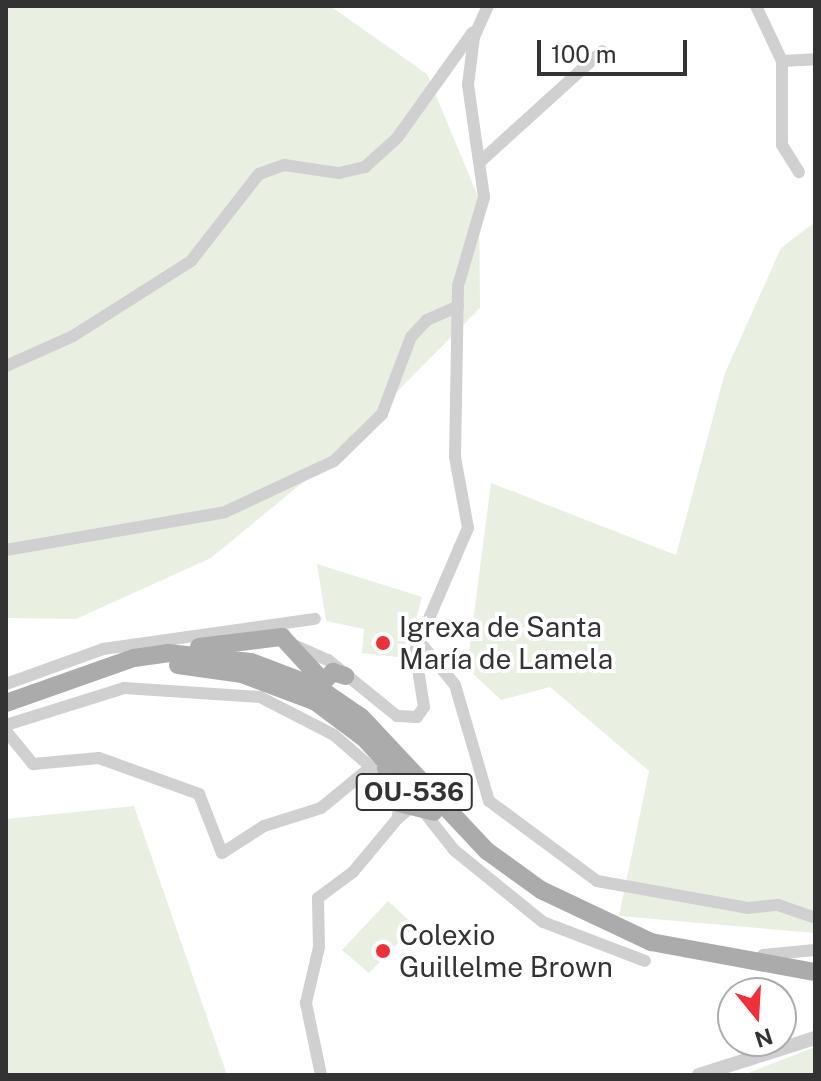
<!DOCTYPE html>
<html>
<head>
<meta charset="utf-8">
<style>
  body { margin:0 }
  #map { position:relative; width:821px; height:1081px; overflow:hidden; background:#fff; font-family:"Public Sans",sans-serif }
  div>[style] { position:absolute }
  .green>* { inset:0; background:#e9f0e1 }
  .minor>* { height:12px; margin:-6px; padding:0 6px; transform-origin:6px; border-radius:6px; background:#d0d0d0 }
  .tertiary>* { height:14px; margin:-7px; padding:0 7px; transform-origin:7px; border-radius:7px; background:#d0d0d0 }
  .primary>* { height:18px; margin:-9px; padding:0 9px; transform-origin:9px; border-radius:9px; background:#ababab }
  .dots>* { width:22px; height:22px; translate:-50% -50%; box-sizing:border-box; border:4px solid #fff; border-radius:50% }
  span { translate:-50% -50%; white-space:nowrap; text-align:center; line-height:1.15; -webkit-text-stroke:8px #fff; paint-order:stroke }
  .shield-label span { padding:2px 6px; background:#fff; border:2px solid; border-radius:6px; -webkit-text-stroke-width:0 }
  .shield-label { font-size:26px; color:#333; font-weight:700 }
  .poi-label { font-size:28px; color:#333 }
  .left { translate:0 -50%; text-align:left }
  .frame { position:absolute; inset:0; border:8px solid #333; pointer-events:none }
  .north { position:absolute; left:717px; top:977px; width:80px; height:80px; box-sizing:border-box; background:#fff; border:2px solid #adadad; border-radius:50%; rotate:162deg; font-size:22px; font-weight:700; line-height:32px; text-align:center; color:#333 }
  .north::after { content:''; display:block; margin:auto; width:28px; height:36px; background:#ef3039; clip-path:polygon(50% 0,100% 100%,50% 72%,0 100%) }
  .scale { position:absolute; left:537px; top:40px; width:150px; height:36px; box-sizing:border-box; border:4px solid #333; border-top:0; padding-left:10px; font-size:24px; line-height:28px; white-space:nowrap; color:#333; -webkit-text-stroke:6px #fff; paint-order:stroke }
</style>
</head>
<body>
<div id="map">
  <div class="green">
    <div style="clip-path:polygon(6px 6px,330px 6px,427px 74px,479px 199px,480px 308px,324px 465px,211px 558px,76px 619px,6px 618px)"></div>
    <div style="clip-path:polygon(815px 222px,815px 933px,619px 916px,649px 771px,550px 687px,501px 700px,467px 668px,491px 483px,676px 555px,725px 373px,781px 248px)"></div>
    <div style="clip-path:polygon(317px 564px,422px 597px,406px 658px,362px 653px,364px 629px,326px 621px)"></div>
    <div style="clip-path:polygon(134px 806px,227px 1075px,6px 1075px,6px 819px)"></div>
    <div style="clip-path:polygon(388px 901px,415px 926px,369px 973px,342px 950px)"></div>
    <div style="clip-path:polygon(815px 1047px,815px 1075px,743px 1075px)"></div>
  </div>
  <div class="minor">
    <div style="left:756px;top:6px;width:61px;rotate:64.7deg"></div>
    <div style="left:782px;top:61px;width:33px;rotate:-3deg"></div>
    <div style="left:782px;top:61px;width:84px;rotate:90deg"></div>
    <div style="left:782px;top:145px;width:32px;rotate:58deg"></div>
    <div style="left:482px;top:160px;width:162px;rotate:-42.2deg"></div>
    <div style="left:6px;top:366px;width:73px;rotate:-24.1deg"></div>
    <div style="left:73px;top:336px;width:140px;rotate:-32.4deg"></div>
    <div style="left:191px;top:261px;width:110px;rotate:-52deg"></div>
    <div style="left:259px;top:174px;width:27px;rotate:-20deg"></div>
    <div style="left:284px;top:165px;width:56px;rotate:8.3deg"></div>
    <div style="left:339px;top:173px;width:27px;rotate:-13deg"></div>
    <div style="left:365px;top:167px;width:43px;rotate:-42.2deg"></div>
    <div style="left:397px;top:138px;width:130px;rotate:-54.4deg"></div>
    <div style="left:6px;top:550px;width:222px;rotate:-9.8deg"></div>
    <div style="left:225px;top:512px;width:120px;rotate:-25.1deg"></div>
    <div style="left:334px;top:461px;width:67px;rotate:-44.4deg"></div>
    <div style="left:382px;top:414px;width:82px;rotate:-69.4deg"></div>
    <div style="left:411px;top:337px;width:23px;rotate:-47deg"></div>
    <div style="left:427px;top:320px;width:34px;rotate:-24deg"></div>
    <div style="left:419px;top:641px;width:57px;rotate:50.7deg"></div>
    <div style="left:455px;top:685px;width:121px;rotate:73.7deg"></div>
    <div style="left:489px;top:801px;width:134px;rotate:36.5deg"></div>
    <div style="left:597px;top:881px;width:153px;rotate:10.1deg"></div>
    <div style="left:748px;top:908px;width:30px;rotate:-6deg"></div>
    <div style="left:778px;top:905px;width:39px;rotate:19deg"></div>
    <div style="left:296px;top:646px;width:35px;rotate:24deg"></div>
    <div style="left:328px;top:660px;width:89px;rotate:39.1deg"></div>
    <div style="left:397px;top:716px;width:20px;rotate:3deg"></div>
    <div style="left:417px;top:717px;width:12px;rotate:-55deg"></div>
    <div style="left:424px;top:707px;width:57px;rotate:-99.1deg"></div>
    <div style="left:415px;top:651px;width:134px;rotate:-66.7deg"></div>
    <div style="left:468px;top:528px;width:72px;rotate:-100.4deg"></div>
    <div style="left:455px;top:457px;width:171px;rotate:-89deg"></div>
    <div style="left:458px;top:286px;width:93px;rotate:-73.7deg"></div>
    <div style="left:484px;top:197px;width:113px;rotate:-98.1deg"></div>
    <div style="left:468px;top:85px;width:48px;rotate:-82.9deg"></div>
    <div style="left:474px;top:37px;width:34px;rotate:-66deg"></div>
    <div style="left:6px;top:684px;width:103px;rotate:-19.8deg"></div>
    <div style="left:103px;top:649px;width:214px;rotate:-8.1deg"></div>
    <div style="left:6px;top:725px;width:124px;rotate:-17.4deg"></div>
    <div style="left:124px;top:688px;width:136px;rotate:3.8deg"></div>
    <div style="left:260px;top:697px;width:83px;rotate:27.2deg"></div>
    <div style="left:334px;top:735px;width:49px;rotate:40.9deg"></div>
    <div style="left:371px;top:767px;width:41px;rotate:62.2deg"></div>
    <div style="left:390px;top:803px;width:9px"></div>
    <div style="left:399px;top:803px;width:15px;rotate:94deg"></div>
    <div style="left:398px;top:818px;width:14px;rotate:-39deg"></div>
    <div style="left:6px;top:731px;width:43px;rotate:50.7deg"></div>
    <div style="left:33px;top:764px;width:66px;rotate:-5.2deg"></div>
    <div style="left:99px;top:758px;width:106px;rotate:19.8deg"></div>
    <div style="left:199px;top:794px;width:63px;rotate:68.7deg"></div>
    <div style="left:222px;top:853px;width:50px;rotate:-32.7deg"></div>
    <div style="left:264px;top:826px;width:60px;rotate:-17.5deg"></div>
    <div style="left:321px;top:808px;width:65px;rotate:-39.4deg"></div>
    <div style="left:421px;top:808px;width:53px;rotate:51.8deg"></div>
    <div style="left:454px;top:850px;width:114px;rotate:39deg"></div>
    <div style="left:543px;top:922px;width:109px;rotate:20.9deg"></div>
    <div style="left:763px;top:955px;width:52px;rotate:-5.5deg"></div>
    <div style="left:321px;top:1075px;width:74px;rotate:-101.8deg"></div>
    <div style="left:306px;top:1003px;width:57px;rotate:-76.9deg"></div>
    <div style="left:319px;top:947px;width:49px;rotate:-91.2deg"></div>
    <div style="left:318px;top:898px;width:44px;rotate:-36.6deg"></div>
    <div style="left:353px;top:872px;width:70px;rotate:-50.2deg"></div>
  </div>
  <div class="tertiary">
    <div style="left:699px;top:1075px;width:122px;rotate:-17.7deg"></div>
  </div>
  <div class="primary">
    <div style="left:199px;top:647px;width:84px;rotate:-6.9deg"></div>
    <div style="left:282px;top:637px;width:56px;rotate:47.2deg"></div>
    <div style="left:178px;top:665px;width:65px;rotate:8deg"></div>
    <div style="left:242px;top:674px;width:79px;rotate:20.7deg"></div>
    <div style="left:316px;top:702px;width:60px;rotate:36.9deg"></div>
    <div style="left:364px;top:738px;width:74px;rotate:47.2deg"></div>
    <div style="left:317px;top:688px;width:23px;rotate:-45deg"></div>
    <div style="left:333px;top:672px;width:13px;rotate:18deg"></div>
    <div style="left:6px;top:703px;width:136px;rotate:-19.4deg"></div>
    <div style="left:134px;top:658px;width:34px;rotate:-8deg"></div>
    <div style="left:168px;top:653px;width:83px;rotate:6.2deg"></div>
    <div style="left:251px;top:662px;width:71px;rotate:20.7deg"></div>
    <div style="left:317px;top:687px;width:53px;rotate:34.3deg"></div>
    <div style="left:361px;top:717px;width:184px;rotate:46.8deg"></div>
    <div style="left:487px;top:851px;width:67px;rotate:35.8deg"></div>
    <div style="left:541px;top:890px;width:122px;rotate:25.3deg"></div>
    <div style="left:651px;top:942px;width:167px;rotate:10.4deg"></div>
    <div style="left:386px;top:768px;width:37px;rotate:70deg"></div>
    <div style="left:399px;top:803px;width:36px;rotate:14deg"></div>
  </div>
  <div class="dots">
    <div style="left:383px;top:643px;background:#ef3039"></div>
    <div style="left:383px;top:951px;background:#ef3039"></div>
  </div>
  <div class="shield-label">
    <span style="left:414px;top:792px">OU-536</span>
  </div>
  <div class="poi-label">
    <span class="left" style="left:399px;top:643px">Igrexa de Santa<br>María de Lamela</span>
    <span class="left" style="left:399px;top:951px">Colexio<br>Guillelme Brown</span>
  </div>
  <div class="frame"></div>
  <div class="north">N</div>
  <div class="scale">100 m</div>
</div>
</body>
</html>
